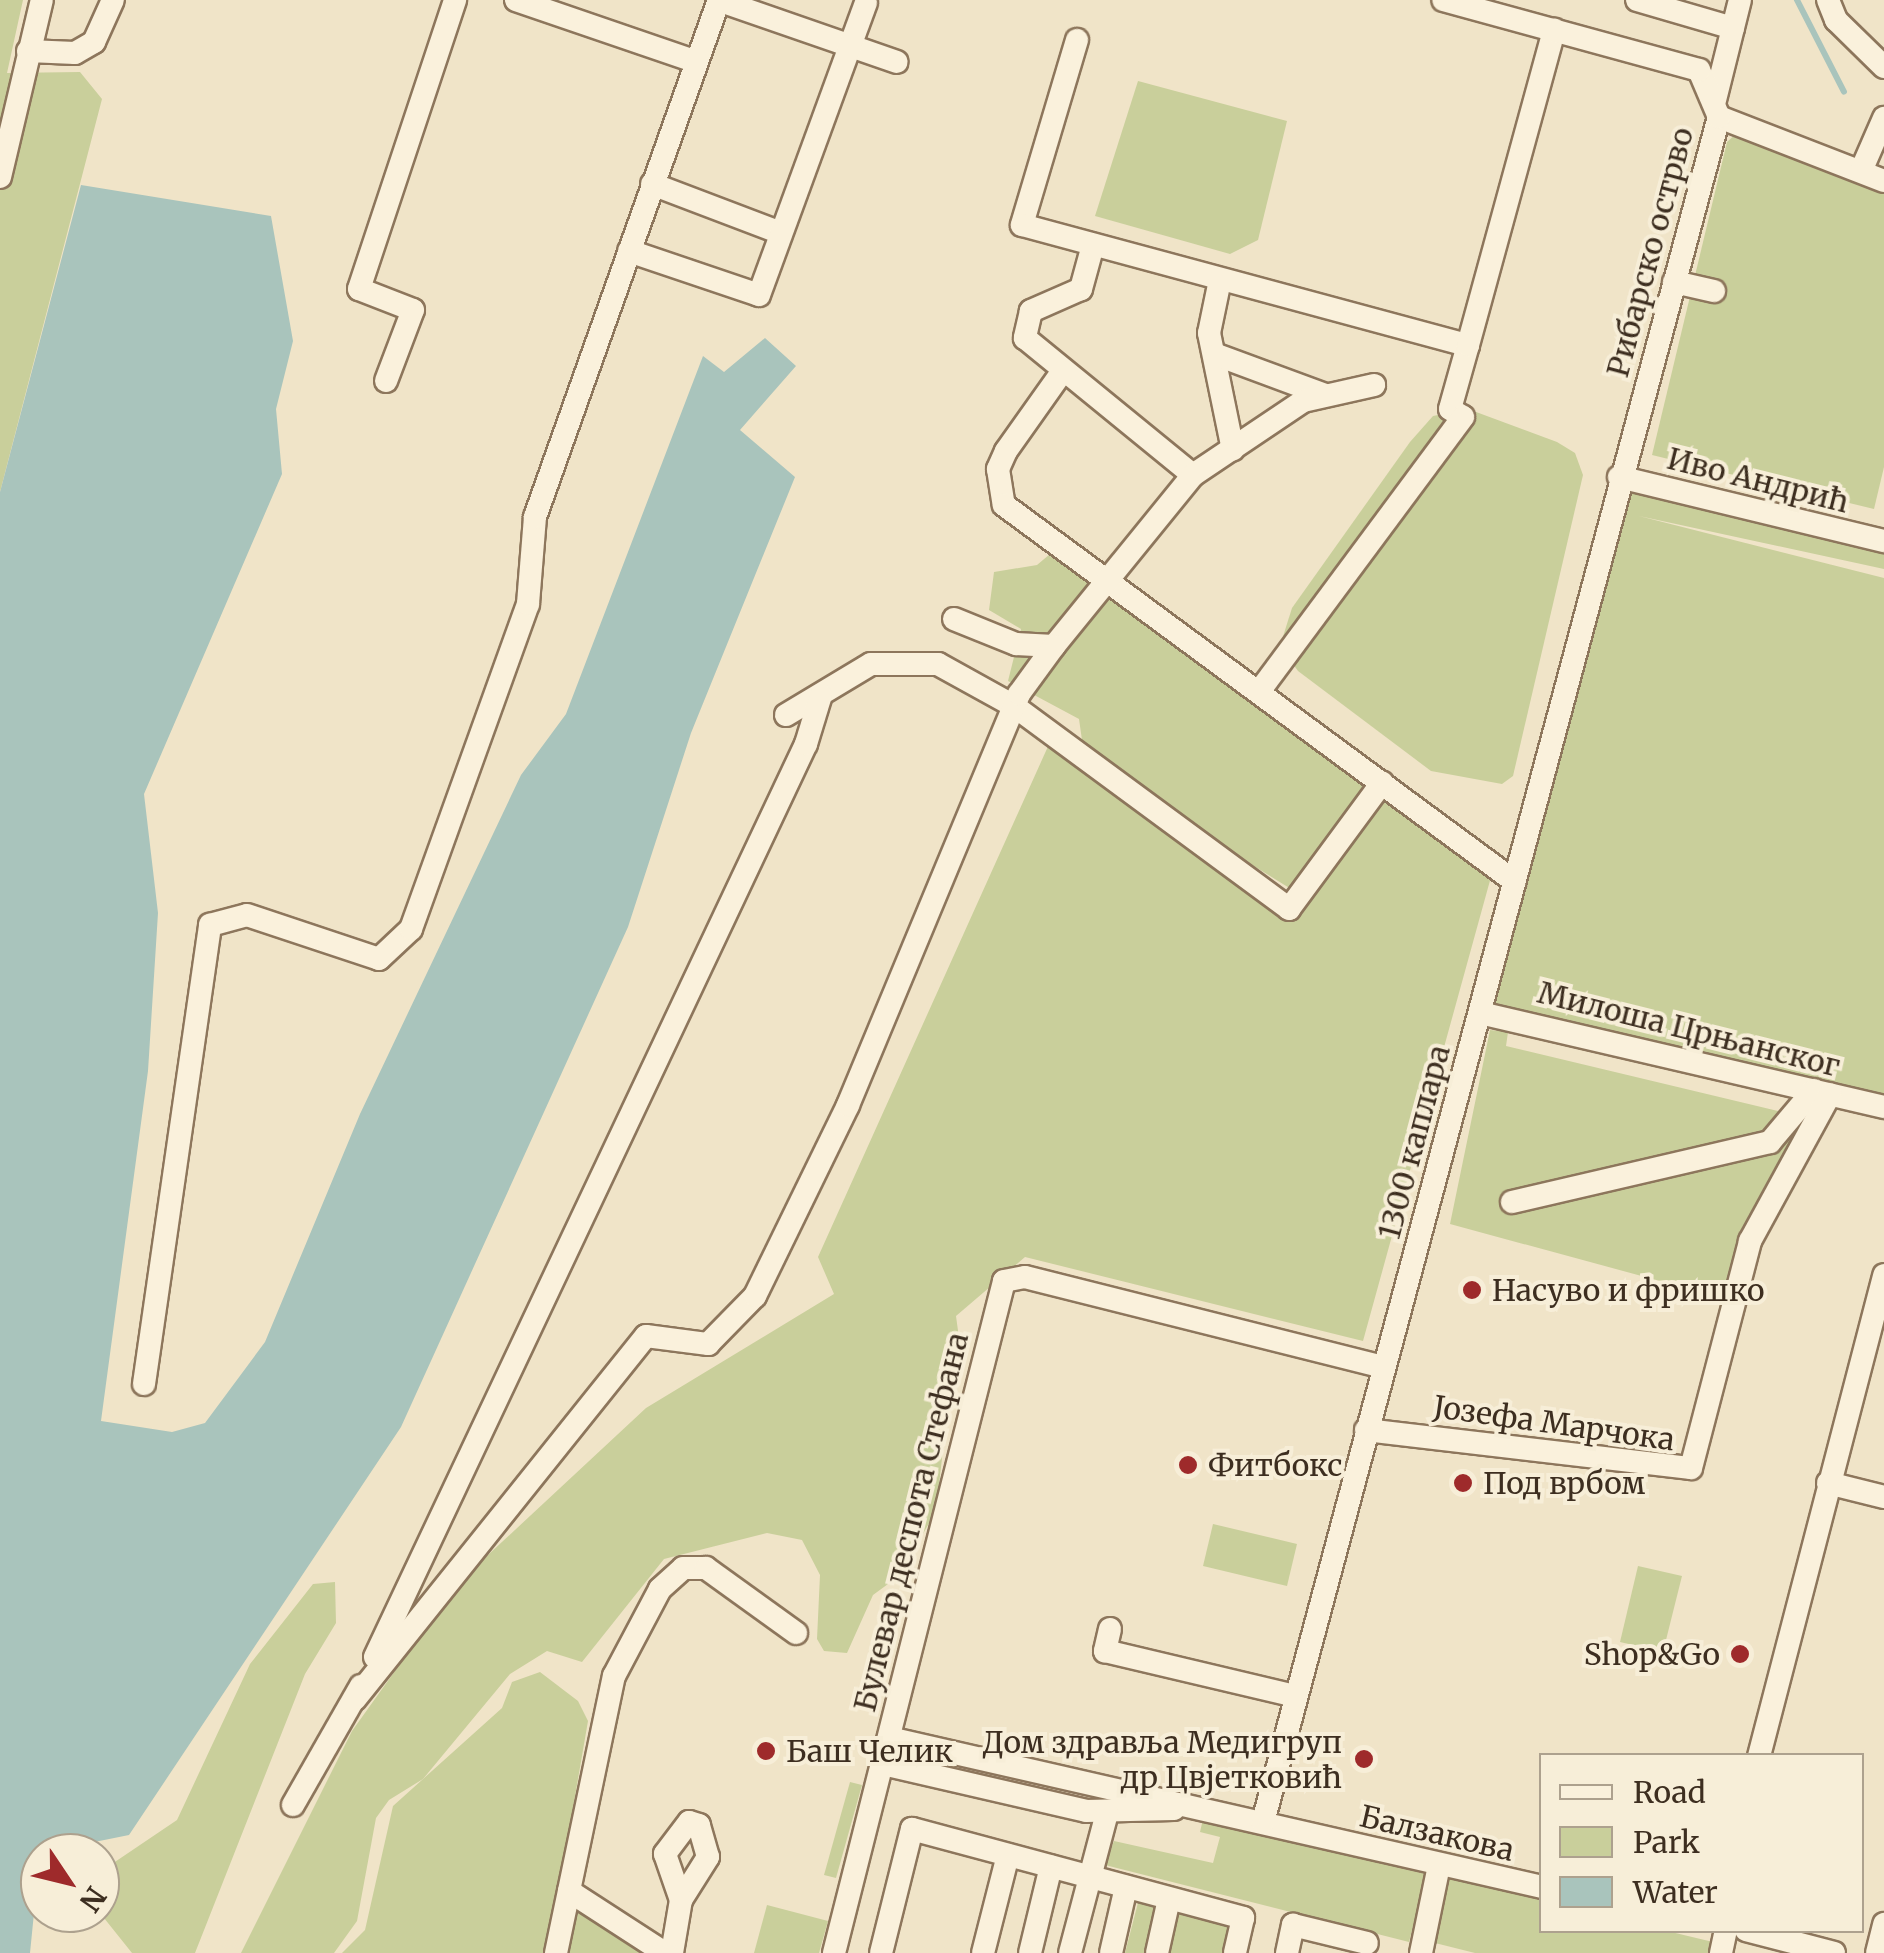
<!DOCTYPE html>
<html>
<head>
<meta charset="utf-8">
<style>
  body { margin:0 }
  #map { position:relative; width:1884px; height:1953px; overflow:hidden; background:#f0e4c8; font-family:Merriweather,serif }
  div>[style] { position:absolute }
  .green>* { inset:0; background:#c9cf9b }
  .water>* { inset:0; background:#a9c4bc }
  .stream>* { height:6px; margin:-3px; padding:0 3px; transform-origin:3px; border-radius:3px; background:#a9c4bc }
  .roads { filter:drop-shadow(2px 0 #8d765c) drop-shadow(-2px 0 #8d765c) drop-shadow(0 2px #8d765c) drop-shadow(0 -2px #8d765c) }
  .minor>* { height:22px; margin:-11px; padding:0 11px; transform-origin:11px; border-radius:11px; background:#faf1dc }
  .dots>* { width:28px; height:28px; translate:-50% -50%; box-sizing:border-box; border:5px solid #f7eed8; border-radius:50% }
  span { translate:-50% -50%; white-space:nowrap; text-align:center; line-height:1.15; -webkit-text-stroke:8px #f7eed8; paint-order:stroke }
  .street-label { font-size:30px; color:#3d2e20 }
  .poi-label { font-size:30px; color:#3d2e20 }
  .left { translate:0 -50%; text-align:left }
  .right { translate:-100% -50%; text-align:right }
  .legend { position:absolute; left:1539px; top:1753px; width:325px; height:180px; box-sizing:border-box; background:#f7eed8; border:2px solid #ada18e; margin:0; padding:12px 18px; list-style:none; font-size:30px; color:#3d2e20 }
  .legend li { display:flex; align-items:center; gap:20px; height:50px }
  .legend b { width:50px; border:2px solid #ada18e }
  .north { position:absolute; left:20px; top:1833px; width:100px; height:100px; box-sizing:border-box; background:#f7eed8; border:2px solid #ada18e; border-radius:50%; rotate:125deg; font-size:28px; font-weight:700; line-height:40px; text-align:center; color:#3d2e20 }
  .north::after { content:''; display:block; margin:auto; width:35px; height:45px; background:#9e2a2b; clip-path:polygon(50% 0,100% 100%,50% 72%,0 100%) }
</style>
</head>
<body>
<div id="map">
  <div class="green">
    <div style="clip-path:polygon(0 0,23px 0,7px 73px,80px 72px,102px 99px,0 492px)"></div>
    <div style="clip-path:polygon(1138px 81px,1287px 121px,1258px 240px,1230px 254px,1095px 216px)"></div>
    <div style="clip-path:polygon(1738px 132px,1884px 191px,1884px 467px,1874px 509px,1652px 455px,1727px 142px)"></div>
    <div style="clip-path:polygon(1468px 409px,1557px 442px,1575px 453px,1583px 475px,1513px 776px,1502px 784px,1431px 771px,1298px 671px,1280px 646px,1292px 608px,1410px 442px,1433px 416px)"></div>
    <div style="clip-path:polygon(1619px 477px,1884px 541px,1884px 569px,1639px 516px,1884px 578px,1884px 1099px,1483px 1001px)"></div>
    <div style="clip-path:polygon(1056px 549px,1365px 779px,1367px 790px,1291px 889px,1188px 825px,1082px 740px,1079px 719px,1008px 681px,1021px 629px,989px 610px,994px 572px,1037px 565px)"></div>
    <div style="clip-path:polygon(1050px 742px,1280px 913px,1382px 791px,1494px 866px,1363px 1341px,1025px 1257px,956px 1316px,959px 1338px,938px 1376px,948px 1406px,936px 1511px,899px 1576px,873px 1595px,847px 1653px,824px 1651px,817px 1639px,820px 1575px,802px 1540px,767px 1533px,664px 1559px,582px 1662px,547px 1651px,510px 1674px,423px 1779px,389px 1800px,376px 1818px,357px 1921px,334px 1953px,241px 1953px,352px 1731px,458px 1583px,646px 1408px,834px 1294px,818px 1257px)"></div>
    <div style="clip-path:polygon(1490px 1030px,1508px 1032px,1506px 1046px,1791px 1114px,1820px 1111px,1730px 1300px,1450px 1224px)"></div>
    <div style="clip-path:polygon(1213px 1524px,1297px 1544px,1287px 1586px,1203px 1566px)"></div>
    <div style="clip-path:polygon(1638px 1566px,1682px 1576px,1663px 1652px,1620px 1642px)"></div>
    <div style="clip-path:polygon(335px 1582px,336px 1623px,305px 1674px,195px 1953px,132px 1953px,100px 1913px,100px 1872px,177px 1820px,250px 1664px,313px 1584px)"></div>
    <div style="clip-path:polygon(540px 1672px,578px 1701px,588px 1721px,559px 1889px,643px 1953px,342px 1953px,365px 1930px,393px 1806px,502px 1708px,512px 1682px)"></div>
    <div style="clip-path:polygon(850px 1782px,862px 1785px,836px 1878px,824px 1875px)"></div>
    <div style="clip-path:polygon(1203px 1819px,1426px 1874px,1409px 1942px,1105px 1865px,1114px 1841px,1213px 1863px,1220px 1837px,1200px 1832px)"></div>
    <div style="clip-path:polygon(1442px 1876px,1541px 1900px,1542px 1930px,1667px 1931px,1713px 1942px,1711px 1953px,1475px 1953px,1427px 1941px)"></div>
    <div style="clip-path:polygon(1141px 1891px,1244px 1919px,1236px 1953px,1125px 1953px)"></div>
    <div style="clip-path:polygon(767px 1905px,828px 1921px,819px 1953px,754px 1953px)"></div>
  </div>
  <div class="water">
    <div style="clip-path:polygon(81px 185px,271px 216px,293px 341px,276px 409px,282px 474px,144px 794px,158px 913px,148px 1071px,101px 1421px,172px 1432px,205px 1423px,265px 1342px,360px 1114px,521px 775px,566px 714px,703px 356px,724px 372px,765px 338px,796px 366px,740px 430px,795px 477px,691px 733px,628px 927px,401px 1427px,129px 1835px,40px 1853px,30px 1953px,0 1953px,0 492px)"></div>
  </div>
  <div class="stream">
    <div style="left:1797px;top:0;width:103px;rotate:62.9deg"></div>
  </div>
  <div class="roads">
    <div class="minor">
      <div style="left:516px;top:0;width:191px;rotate:18.9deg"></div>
      <div style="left:718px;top:0;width:189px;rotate:19.1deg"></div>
      <div style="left:1637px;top:0;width:100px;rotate:16.3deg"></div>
      <div style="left:1828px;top:0;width:22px;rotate:68deg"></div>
      <div style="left:1836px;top:20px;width:67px;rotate:44.4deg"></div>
      <div style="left:1077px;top:40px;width:193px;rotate:106.6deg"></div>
      <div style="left:1022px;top:225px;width:462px;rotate:15.1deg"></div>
      <div style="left:1468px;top:345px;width:66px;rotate:105.7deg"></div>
      <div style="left:1450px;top:409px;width:15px;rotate:32deg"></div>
      <div style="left:1463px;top:417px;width:340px;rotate:126.6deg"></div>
      <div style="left:28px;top:51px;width:47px;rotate:2.4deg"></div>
      <div style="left:75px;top:53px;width:22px;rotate:-30deg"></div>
      <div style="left:94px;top:42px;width:46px;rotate:-65.7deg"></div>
      <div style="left:1715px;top:100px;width:103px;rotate:-76deg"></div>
      <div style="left:1719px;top:117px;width:177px;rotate:21.2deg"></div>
      <div style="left:1861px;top:171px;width:58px;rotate:-66.5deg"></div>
      <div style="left:0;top:177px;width:182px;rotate:-76.7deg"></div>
      <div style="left:652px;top:184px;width:138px;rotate:20.8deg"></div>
      <div style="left:1093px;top:245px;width:46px;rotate:105.3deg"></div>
      <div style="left:1081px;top:289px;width:55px;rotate:156.3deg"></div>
      <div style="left:1031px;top:311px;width:28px;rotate:103deg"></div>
      <div style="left:1025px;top:338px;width:217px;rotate:39.2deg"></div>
      <div style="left:629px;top:251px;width:137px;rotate:18.7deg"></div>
      <div style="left:759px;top:295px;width:311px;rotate:-69.9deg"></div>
      <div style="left:1220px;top:280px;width:54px;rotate:101.7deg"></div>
      <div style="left:1209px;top:333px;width:119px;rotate:78.4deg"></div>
      <div style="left:1674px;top:282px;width:41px;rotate:12.7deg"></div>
      <div style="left:1468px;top:345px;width:327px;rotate:-74.7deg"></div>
      <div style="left:1217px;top:355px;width:115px;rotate:20.3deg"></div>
      <div style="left:1062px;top:372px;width:97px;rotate:125.3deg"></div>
      <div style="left:1006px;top:451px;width:20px;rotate:114deg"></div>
      <div style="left:998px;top:469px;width:36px;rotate:81deg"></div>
      <div style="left:1004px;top:505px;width:634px;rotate:36.4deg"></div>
      <div style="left:386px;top:381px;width:76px;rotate:-69.2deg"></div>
      <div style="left:413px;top:310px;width:58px;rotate:-158.7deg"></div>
      <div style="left:359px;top:289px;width:305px;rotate:-71.6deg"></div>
      <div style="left:1619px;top:477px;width:273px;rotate:13.6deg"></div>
      <div style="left:954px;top:619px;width:67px;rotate:22deg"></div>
      <div style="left:1016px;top:644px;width:38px;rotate:3deg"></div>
      <div style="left:1054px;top:646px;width:220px;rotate:-50.9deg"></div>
      <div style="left:1193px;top:475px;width:133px;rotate:-33.9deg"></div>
      <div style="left:1303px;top:401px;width:73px;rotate:-12.7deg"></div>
      <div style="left:786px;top:715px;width:99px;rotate:-31deg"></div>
      <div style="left:871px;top:664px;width:67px"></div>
      <div style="left:938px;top:664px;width:87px;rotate:28.9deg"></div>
      <div style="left:1014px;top:706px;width:342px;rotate:36.4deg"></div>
      <div style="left:1289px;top:909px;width:157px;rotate:-53.6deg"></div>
      <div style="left:1480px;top:1013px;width:415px;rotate:13.1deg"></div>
      <div style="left:1512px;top:1202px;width:265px;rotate:-13.1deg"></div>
      <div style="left:1770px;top:1142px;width:68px;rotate:-49.8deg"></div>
      <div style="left:144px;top:1384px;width:464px;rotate:-81.8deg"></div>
      <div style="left:210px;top:925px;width:38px;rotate:-15deg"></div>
      <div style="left:247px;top:915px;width:139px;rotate:18.4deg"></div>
      <div style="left:379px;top:959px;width:44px;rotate:-43.2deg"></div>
      <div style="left:411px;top:929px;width:345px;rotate:-70.2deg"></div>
      <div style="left:528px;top:604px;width:87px;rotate:-85.4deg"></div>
      <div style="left:535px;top:517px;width:549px;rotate:-70.41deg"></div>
      <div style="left:1366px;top:1430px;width:327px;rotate:6.7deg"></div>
      <div style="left:1691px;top:1468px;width:235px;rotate:-75.4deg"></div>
      <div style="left:1750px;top:1241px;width:167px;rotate:-61.4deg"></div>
      <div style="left:1828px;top:1483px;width:58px;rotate:14deg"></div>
      <div style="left:1110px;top:1629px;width:23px;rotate:103deg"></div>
      <div style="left:1105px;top:1651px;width:196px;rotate:13.3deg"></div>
      <div style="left:375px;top:1657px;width:1010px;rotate:-64.73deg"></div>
      <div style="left:806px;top:744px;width:51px;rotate:-73deg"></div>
      <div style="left:355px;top:1699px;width:465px;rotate:-51.3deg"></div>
      <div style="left:646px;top:1336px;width:63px;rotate:7.4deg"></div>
      <div style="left:708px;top:1344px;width:67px;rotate:-45.6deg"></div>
      <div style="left:755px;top:1296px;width:212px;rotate:-64deg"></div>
      <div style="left:848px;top:1105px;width:445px;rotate:-67.4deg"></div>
      <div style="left:1019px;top:694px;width:59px;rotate:-53.9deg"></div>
      <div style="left:889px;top:1738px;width:670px;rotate:12.85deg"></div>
      <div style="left:1759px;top:1756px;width:497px;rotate:-75.4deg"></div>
      <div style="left:883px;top:1764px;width:208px;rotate:13deg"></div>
      <div style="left:1086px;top:1811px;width:88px;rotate:-1.3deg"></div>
      <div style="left:293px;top:1805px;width:137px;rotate:-60.3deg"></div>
      <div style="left:1263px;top:1822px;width:1765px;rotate:-75.03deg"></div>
      <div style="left:1719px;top:117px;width:51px;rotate:-113.1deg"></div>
      <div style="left:1699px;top:70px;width:265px;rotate:-164.7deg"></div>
      <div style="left:569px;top:1891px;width:114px;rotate:32.9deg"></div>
      <div style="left:1746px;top:1930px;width:91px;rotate:14.6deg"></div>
      <div style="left:556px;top:1953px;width:283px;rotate:-78.2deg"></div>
      <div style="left:614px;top:1676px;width:98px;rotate:-62.1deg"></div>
      <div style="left:660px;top:1589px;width:31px;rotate:-42deg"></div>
      <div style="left:683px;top:1568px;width:23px"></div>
      <div style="left:706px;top:1568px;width:111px;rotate:35.8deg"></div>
      <div style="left:672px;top:1953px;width:54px;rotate:-80.4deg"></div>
      <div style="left:681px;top:1900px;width:51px;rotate:-57.9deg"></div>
      <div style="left:708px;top:1857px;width:33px;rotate:-106deg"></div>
      <div style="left:699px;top:1825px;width:10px;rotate:-163deg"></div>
      <div style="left:689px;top:1822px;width:40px;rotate:127deg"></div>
      <div style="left:665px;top:1854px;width:49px;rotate:70.8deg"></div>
      <div style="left:834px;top:1953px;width:693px;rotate:-75.8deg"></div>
      <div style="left:1004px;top:1281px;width:21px;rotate:-11deg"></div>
      <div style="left:1025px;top:1277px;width:370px;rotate:14.1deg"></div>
      <div style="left:881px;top:1953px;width:128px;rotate:-76deg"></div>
      <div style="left:912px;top:1829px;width:343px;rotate:15deg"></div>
      <div style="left:1243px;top:1918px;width:36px;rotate:103deg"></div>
      <div style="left:983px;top:1953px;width:101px;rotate:-75.7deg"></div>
      <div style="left:1030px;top:1953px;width:89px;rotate:-76.4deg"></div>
      <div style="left:1070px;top:1953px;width:145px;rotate:-75.2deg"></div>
      <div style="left:1111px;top:1953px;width:68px;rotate:-77.2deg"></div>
      <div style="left:1157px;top:1953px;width:55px;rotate:-77.5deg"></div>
      <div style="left:1287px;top:1953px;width:29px;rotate:-78deg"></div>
      <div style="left:1293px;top:1925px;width:76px;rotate:13.7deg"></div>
      <div style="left:1421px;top:1953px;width:90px;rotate:-78.4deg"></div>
      <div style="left:1721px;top:1953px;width:24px;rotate:-78deg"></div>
      <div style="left:1877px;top:1953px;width:30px;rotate:-76deg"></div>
    </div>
  </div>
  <div class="dots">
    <div style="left:1472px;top:1290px;background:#9e2a2b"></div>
    <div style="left:1188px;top:1465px;background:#9e2a2b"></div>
    <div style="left:1463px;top:1483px;background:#9e2a2b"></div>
    <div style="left:1740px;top:1654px;background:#9e2a2b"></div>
    <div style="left:766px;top:1751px;background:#9e2a2b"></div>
    <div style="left:1364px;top:1759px;background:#9e2a2b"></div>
  </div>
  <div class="street-label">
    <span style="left:1650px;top:252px;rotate:-75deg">Рибарско острво</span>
    <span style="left:1758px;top:480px;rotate:14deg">Иво Андрић</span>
    <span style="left:1689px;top:1029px;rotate:14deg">Милоша Црњанског</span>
    <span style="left:1414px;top:1142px;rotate:-75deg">1300 каплара</span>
    <span style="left:1554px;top:1423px;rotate:8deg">Јозефа Марчока</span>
    <span style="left:911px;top:1522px;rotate:-76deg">Булевар деспота Стефана</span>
    <span style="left:1437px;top:1833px;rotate:13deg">Балзакова</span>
  </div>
  <div class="poi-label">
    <span class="left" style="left:1492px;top:1290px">Насуво и фришко</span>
    <span class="left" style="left:1208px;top:1465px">Фитбокс</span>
    <span class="left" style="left:1483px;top:1483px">Под врбом</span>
    <span class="right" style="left:1720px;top:1654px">Shop&amp;Go</span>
    <span class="right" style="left:1342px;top:1759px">Дом здравља Медигруп<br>др Цвјетковић</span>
    <span class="left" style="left:786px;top:1751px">Баш Челик</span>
  </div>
  <ul class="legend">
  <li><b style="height:12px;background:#faf1dc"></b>Road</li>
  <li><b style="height:28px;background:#c9cf9b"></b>Park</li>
  <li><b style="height:28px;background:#a9c4bc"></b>Water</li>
  </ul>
  <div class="north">N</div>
</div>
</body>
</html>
